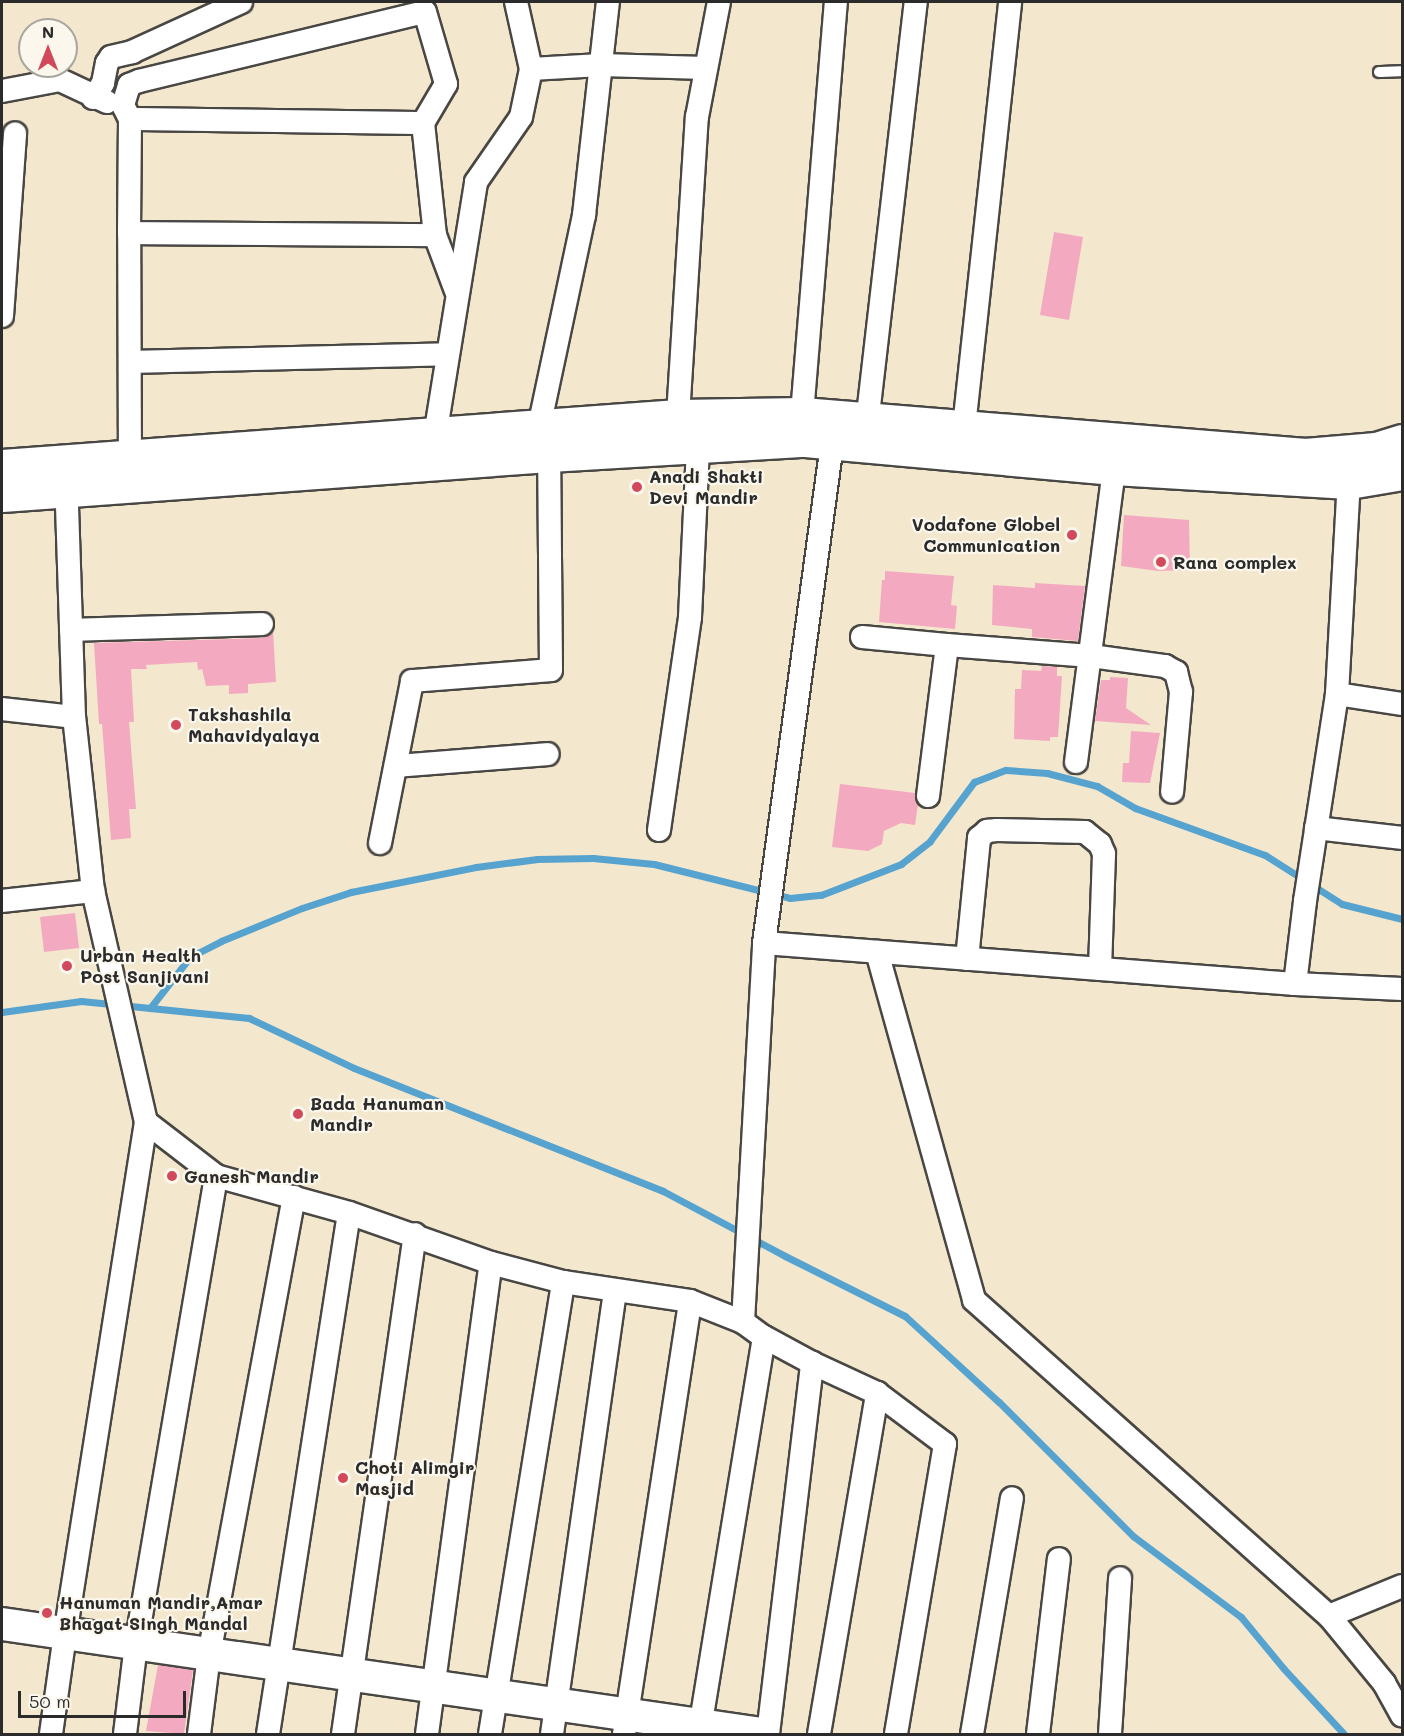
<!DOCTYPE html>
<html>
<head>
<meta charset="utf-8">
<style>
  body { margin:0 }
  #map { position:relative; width:1404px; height:1736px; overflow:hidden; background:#f3e7ce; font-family:Mali,sans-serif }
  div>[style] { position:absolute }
  .stream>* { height:7px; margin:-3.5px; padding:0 3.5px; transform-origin:3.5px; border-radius:3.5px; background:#57a3cf }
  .building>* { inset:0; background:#f3aac1 }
  .roads { filter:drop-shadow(2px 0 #494743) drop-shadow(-2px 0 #494743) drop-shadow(0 2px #494743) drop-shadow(0 -2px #494743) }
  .lane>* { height:10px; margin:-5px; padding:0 5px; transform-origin:5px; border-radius:5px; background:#fff }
  .street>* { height:22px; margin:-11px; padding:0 11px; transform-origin:11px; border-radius:11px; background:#fff }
  .secondary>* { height:32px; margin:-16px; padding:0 16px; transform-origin:16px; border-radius:16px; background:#fff }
  .primary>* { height:33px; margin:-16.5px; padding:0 16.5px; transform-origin:16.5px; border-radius:16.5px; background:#fff }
  .dots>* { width:16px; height:16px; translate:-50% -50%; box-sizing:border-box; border:3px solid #fbf7ec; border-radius:50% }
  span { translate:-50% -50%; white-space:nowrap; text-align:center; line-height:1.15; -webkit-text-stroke:4.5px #fbf7ec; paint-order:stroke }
  .poi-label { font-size:18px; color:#2b2b2b; font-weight:700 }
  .left { translate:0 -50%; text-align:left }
  .right { translate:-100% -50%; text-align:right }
  .frame { position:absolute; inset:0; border:3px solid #2b2b2b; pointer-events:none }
  .north { position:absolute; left:18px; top:18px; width:60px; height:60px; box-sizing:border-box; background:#fbf7ec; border:2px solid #a8a59f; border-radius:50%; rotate:0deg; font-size:16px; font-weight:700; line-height:24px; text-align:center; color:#2b2b2b }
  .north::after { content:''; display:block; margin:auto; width:21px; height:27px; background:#d1495b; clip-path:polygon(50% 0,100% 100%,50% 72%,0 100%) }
  .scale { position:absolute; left:18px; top:1691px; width:168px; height:27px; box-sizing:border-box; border:3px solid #2b2b2b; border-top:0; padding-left:8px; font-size:18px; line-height:21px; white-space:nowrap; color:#2b2b2b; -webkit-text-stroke:4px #fbf7ec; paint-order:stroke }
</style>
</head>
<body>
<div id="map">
  <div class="stream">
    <div style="left:150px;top:1008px;width:65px;rotate:-51.9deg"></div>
    <div style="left:190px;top:957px;width:35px;rotate:-27deg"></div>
    <div style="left:221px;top:941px;width:87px;rotate:-22.2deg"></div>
    <div style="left:302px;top:908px;width:52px;rotate:-18.1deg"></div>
    <div style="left:351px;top:892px;width:127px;rotate:-11.3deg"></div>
    <div style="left:476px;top:867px;width:62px;rotate:-7.5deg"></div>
    <div style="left:537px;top:859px;width:56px;rotate:-1deg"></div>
    <div style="left:593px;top:858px;width:61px;rotate:5.6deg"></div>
    <div style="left:654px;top:864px;width:140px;rotate:14deg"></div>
    <div style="left:790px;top:898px;width:31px;rotate:-6deg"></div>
    <div style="left:821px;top:895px;width:86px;rotate:-21.2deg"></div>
    <div style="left:901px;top:864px;width:37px;rotate:-38deg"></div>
    <div style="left:930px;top:841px;width:74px;rotate:-53.3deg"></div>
    <div style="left:974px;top:782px;width:34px;rotate:-21deg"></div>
    <div style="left:1006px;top:770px;width:41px;rotate:4.2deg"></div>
    <div style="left:1047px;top:773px;width:52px;rotate:14.6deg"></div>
    <div style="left:1097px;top:786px;width:44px;rotate:30.1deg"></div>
    <div style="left:1135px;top:808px;width:138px;rotate:19.9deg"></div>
    <div style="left:1265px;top:855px;width:91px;rotate:32.5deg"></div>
    <div style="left:1342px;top:904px;width:62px;rotate:14deg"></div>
    <div style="left:2px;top:1012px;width:80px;rotate:-7.9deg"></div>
    <div style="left:81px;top:1001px;width:169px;rotate:5.8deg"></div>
    <div style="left:249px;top:1018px;width:116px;rotate:25.5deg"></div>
    <div style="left:354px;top:1068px;width:333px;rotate:21.7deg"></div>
    <div style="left:663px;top:1191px;width:138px;rotate:28deg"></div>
    <div style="left:785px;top:1256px;width:134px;rotate:26.6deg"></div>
    <div style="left:905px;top:1316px;width:127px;rotate:42.5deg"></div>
    <div style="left:999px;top:1402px;width:190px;rotate:45deg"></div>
    <div style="left:1133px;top:1536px;width:135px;rotate:36.9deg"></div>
    <div style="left:1241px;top:1617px;width:67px;rotate:50.4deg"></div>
    <div style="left:1284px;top:1669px;width:88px;rotate:47.3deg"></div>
  </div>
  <div class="building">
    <div style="clip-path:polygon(1054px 232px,1083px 237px,1069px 320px,1040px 315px)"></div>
    <div style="clip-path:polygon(1124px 515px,1189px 520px,1190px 570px,1158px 571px,1121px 566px)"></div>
    <div style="clip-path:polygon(885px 571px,954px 576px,951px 605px,957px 606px,955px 629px,879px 622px,882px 580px,885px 580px)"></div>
    <div style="clip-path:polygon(1035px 583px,1085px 586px,1078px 641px,1032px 637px,1032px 629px,992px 625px,993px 585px,1035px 588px)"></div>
    <div style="clip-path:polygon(273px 631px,276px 682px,248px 684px,248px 693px,229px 694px,229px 685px,206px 686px,202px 669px,198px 670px,197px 662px,146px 665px,147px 669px,131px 669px,134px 722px,129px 722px,136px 809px,129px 809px,131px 838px,111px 840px,102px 724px,99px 724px,94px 643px,262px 638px)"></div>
    <div style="clip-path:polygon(1042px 666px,1057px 667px,1057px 676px,1062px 676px,1058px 737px,1050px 737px,1050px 741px,1014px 739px,1015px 689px,1021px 689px,1022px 670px,1041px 671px)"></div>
    <div style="clip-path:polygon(1110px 677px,1128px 678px,1126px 708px,1151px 725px,1095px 721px,1101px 680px,1110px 680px)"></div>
    <div style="clip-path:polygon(1131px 731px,1160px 733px,1150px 783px,1122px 782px,1123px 763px,1129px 763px)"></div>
    <div style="clip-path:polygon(840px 784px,915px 793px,918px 804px,915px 825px,901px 823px,884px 831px,882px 844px,868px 851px,832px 847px)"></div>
    <div style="clip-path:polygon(75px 913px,79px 948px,44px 952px,40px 917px)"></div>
    <div style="clip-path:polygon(158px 1665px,193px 1670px,184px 1734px,146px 1731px)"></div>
  </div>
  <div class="roads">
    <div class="lane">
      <div style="left:1379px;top:72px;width:23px;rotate:-2deg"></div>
    </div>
    <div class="street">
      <div style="left:531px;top:69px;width:70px;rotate:-3.3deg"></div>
      <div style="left:601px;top:65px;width:105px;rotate:1.6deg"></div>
      <div style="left:2px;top:91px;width:59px;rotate:-10.7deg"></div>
      <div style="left:60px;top:80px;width:52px;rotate:25.1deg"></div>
      <div style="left:93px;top:98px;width:18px;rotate:-56deg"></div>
      <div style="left:103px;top:83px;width:20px;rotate:-79deg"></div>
      <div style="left:107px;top:63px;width:7px;rotate:-56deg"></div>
      <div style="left:111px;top:57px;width:22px;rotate:-13deg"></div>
      <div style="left:132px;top:52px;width:120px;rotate:-24.6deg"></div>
      <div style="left:130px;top:119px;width:293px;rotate:0.8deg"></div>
      <div style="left:423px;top:123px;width:113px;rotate:83.9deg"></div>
      <div style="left:435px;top:235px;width:60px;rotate:69.4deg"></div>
      <div style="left:129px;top:233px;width:114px;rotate:-89.5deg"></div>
      <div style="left:130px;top:119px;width:16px;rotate:-117deg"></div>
      <div style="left:123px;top:105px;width:21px;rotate:-73deg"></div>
      <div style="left:129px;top:85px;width:11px;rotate:-22deg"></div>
      <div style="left:139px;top:81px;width:294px;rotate:-13.6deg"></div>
      <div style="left:425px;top:12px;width:75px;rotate:73.7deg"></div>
      <div style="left:446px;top:84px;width:45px;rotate:120.5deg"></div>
      <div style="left:2px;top:316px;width:183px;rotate:-85.9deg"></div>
      <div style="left:130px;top:362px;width:317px;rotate:-1.4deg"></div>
      <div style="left:802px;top:414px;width:413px;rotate:-85.3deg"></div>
      <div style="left:678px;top:416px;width:300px;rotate:-86.4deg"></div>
      <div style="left:697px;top:117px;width:117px;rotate:-79.2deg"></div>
      <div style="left:539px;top:427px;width:217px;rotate:-78deg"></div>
      <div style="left:584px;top:215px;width:214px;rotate:-83.6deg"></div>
      <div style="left:964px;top:427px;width:427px;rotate:-83.8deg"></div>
      <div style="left:866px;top:432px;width:433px;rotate:-83.4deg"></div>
      <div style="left:435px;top:436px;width:257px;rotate:-80.8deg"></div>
      <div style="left:476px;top:182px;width:79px;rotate:-55.3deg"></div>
      <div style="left:521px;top:117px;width:49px;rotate:-78.2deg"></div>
      <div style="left:531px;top:69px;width:69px;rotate:-102.6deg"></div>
      <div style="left:130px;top:469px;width:236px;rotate:-90.2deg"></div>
      <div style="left:129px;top:233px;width:306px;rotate:0.4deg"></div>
      <div style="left:71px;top:630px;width:191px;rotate:-1.8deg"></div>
      <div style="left:862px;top:637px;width:85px;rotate:5.4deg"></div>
      <div style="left:1337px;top:694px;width:66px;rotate:8.7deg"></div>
      <div style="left:2px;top:709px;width:72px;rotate:6.3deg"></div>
      <div style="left:1076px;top:762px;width:296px;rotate:-82.6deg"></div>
      <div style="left:396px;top:766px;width:152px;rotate:-4.5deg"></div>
      <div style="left:928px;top:796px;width:152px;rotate:-82.8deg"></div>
      <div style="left:947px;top:645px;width:144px;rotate:4.4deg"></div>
      <div style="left:1091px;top:656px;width:75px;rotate:7.7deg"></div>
      <div style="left:1165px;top:666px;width:13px;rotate:29deg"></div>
      <div style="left:1176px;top:672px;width:21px;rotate:76deg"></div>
      <div style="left:1181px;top:692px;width:100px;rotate:95.1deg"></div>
      <div style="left:1316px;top:828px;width:87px;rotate:6.6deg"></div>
      <div style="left:659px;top:830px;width:215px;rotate:-81.7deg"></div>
      <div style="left:690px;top:617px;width:171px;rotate:-87.3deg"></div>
      <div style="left:380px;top:843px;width:165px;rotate:-78.8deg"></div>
      <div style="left:412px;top:681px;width:139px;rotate:-4.5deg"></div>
      <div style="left:551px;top:670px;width:215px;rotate:-90.5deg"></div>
      <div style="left:2px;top:901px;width:92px;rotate:-6.3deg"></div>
      <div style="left:764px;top:943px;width:533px;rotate:4.42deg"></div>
      <div style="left:1295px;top:984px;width:107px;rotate:2.7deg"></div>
      <div style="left:877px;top:952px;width:361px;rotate:74.4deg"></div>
      <div style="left:974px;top:1300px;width:475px;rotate:41.7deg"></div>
      <div style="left:1329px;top:1616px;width:87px;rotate:50.6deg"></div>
      <div style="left:1384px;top:1683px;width:37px;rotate:61deg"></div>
      <div style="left:967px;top:959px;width:122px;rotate:-84.3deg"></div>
      <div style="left:979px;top:838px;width:11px;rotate:-41deg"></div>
      <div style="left:987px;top:831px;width:10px;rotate:-6deg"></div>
      <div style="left:997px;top:830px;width:88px;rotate:1.3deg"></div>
      <div style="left:1085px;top:832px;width:19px;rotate:39deg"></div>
      <div style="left:1100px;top:844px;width:11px;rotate:68deg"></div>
      <div style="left:1104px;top:854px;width:115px;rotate:92deg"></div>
      <div style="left:1295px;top:984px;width:84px;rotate:-83.1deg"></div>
      <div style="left:1305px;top:901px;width:209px;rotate:-81.2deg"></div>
      <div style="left:1337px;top:694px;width:212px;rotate:-86.8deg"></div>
      <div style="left:146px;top:1122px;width:88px;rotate:37.6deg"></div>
      <div style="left:216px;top:1176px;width:138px;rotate:15.5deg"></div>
      <div style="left:349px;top:1213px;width:151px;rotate:19.4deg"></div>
      <div style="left:491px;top:1263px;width:74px;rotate:14.8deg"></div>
      <div style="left:563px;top:1282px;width:128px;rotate:8.5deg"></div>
      <div style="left:690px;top:1301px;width:57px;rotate:21.6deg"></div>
      <div style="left:743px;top:1322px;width:26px;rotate:36deg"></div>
      <div style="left:764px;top:1337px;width:55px;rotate:28.4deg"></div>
      <div style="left:812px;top:1363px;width:72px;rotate:24.8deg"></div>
      <div style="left:877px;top:1393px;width:85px;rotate:36.9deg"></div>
      <div style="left:945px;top:1444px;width:294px;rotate:99.6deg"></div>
      <div style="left:743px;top:1322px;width:380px;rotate:-86.8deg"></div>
      <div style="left:764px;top:943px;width:519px;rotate:-82.24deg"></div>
      <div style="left:1329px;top:1616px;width:79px;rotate:-22.3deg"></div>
      <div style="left:51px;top:1734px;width:100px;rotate:-82deg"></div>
      <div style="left:65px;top:1635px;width:519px;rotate:-81.03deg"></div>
      <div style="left:146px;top:1122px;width:237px;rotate:-102.9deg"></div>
      <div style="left:93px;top:891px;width:175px;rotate:-96.2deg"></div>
      <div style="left:74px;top:717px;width:241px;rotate:-91.9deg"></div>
      <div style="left:125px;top:1734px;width:90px;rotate:-83deg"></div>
      <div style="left:136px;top:1645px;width:476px;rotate:-80.3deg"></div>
      <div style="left:199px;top:1734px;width:80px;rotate:-82.8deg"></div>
      <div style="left:209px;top:1655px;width:466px;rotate:-79.5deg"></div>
      <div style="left:268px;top:1734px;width:527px;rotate:-81.16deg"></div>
      <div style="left:343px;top:1734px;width:505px;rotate:-81.81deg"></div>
      <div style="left:427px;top:1734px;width:475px;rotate:-82.3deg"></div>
      <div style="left:490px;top:1734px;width:458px;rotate:-80.8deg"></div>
      <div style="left:552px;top:1734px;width:448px;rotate:-81.9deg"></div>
      <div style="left:624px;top:1734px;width:438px;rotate:-81.3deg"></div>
      <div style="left:699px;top:1734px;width:402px;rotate:-80.7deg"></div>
      <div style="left:768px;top:1734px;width:374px;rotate:-83.2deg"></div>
      <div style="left:819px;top:1734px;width:346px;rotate:-80.3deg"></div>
      <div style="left:972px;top:1734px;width:239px;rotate:-80.4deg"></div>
      <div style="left:1038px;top:1734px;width:176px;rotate:-83.2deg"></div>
      <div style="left:1110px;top:1734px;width:156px;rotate:-86.3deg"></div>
    </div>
    <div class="secondary">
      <div style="left:2px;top:1624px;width:768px;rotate:8.24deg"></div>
    </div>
    <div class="primary">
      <div style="left:2px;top:466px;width:678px;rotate:-4.23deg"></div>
      <div style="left:678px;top:416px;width:124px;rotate:-0.9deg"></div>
      <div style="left:802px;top:414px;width:505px;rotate:4.66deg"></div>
      <div style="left:1305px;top:455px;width:71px;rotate:-4.8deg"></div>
      <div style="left:1376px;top:449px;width:27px;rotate:-17deg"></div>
      <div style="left:2px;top:495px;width:548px;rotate:-4.18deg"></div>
      <div style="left:549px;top:455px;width:256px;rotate:-3.4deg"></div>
      <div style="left:805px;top:440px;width:310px;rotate:5.2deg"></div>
      <div style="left:1114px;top:468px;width:235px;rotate:3.4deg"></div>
      <div style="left:1349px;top:482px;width:54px;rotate:-9.6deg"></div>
    </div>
  </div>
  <div class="dots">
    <div style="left:637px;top:487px;background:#d1495b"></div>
    <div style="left:1072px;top:535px;background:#d1495b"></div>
    <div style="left:1161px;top:562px;background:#d1495b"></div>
    <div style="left:176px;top:725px;background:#d1495b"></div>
    <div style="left:67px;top:966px;background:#d1495b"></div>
    <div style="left:298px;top:1114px;background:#d1495b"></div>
    <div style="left:172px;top:1176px;background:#d1495b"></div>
    <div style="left:343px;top:1478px;background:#d1495b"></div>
    <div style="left:47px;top:1613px;background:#d1495b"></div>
  </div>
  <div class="poi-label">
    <span class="left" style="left:649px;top:487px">Anadi Shakti<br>Devi Mandir</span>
    <span class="right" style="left:1060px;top:535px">Vodafone Globel<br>Communication</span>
    <span class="left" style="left:1173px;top:562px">Rana complex</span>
    <span class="left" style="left:188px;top:725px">Takshashila<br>Mahavidyalaya</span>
    <span class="left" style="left:80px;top:966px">Urban Health<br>Post Sanjivani</span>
    <span class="left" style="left:310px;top:1114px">Bada Hanuman<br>Mandir</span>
    <span class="left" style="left:184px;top:1176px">Ganesh Mandir</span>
    <span class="left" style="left:355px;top:1478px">Choti Alimgir<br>Masjid</span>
    <span class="left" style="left:59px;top:1613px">Hanuman Mandir,Amar<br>Bhagat Singh Mandal</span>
  </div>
  <div class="frame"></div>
  <div class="north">N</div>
  <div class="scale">50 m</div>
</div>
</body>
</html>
